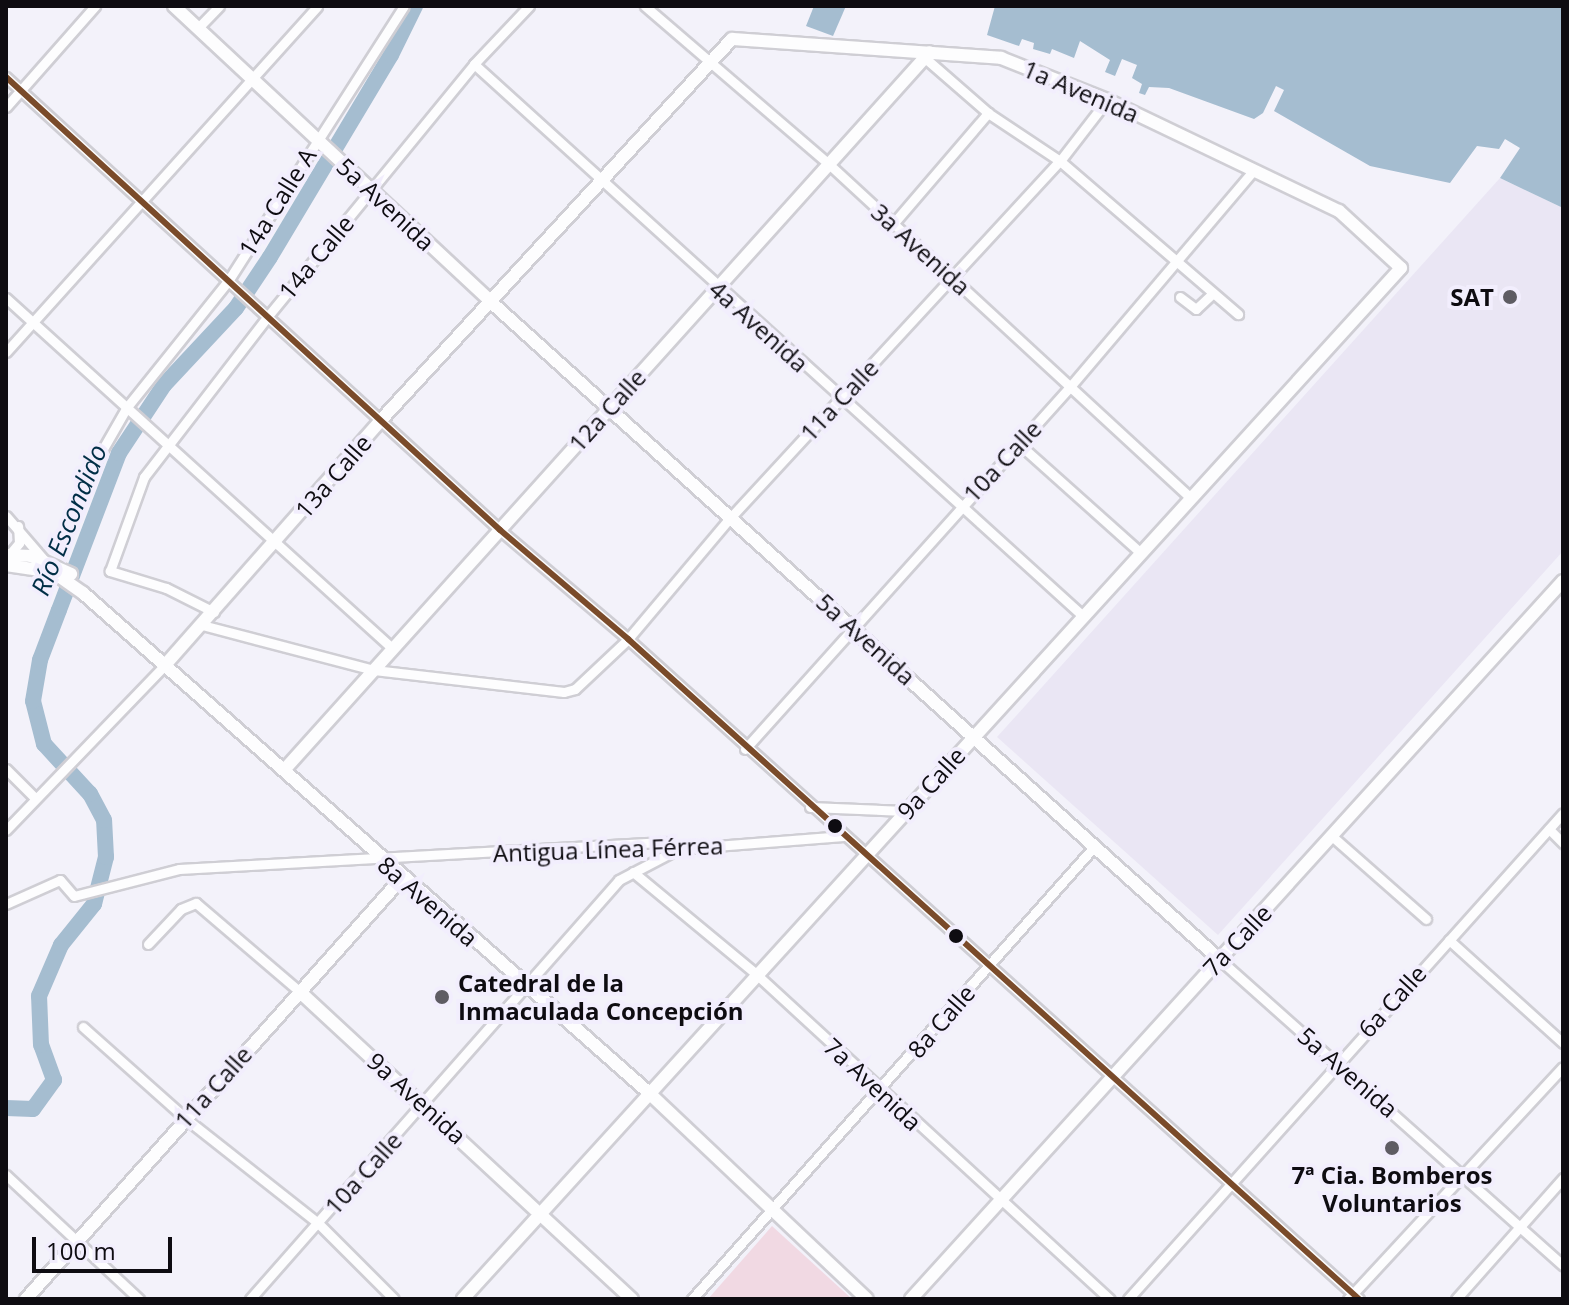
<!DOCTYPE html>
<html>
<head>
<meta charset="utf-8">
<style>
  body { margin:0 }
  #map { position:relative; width:1569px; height:1305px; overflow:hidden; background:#f3f2fa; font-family:"Open Sans",sans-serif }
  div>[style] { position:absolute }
  .built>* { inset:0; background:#eae6f4 }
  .green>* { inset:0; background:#f1d9e3 }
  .water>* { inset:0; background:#a5bdd0 }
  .river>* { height:16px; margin:-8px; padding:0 8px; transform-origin:8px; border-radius:8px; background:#a5bdd0 }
  .roads { filter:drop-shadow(2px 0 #cfced4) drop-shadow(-2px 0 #cfced4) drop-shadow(0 2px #cfced4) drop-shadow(0 -2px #cfced4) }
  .street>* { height:9px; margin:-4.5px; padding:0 4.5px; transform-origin:4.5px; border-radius:4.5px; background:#fdfdfe }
  .secondary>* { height:12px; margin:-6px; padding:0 6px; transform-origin:6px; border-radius:6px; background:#fdfdfe }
  .bus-1>* { height:6px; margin:-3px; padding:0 3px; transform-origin:3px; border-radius:3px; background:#7a4b2a }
  .dots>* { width:22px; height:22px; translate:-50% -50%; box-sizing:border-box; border:4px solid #f2eefd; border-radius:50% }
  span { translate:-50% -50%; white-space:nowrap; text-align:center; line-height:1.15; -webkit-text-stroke:8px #f2eefd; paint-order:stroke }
  .street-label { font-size:24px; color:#0e0c11 }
  .poi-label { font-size:24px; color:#0e0c11; font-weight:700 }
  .right { translate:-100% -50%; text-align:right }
  .left { translate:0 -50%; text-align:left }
  .water-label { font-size:26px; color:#002e46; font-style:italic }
  .frame { position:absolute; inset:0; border:8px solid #0e0c11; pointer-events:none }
  .scale { position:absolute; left:32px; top:1237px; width:140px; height:36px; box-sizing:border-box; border:4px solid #0e0c11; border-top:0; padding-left:10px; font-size:24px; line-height:28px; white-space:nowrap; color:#0e0c11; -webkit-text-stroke:6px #f2eefd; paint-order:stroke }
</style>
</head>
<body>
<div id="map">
  <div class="built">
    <div style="clip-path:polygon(1500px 178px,1563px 208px,1563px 551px,1218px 935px,997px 737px)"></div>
  </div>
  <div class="green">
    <div style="clip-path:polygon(772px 1226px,852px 1299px,708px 1299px)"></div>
  </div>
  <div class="water">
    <div style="clip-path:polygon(814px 6px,846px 6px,833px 36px,806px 26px)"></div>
    <div style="clip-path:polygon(995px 6px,1563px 6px,1563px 208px,1500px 178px,1520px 148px,1505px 139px,1499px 149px,1477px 146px,1450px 183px,1370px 166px,1274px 111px,1284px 90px,1276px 86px,1263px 113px,1254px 119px,1169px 88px,1149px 87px,1145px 95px,1139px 93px,1142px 84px,1132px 78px,1137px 65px,1122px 59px,1115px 76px,1105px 72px,1110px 60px,1080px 41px,1074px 58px,1052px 49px,1050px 54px,1033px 49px,1034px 43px,1022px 39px,1019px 46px,987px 35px)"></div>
  </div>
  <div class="river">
    <div style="left:6px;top:1108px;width:27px;rotate:2deg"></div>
    <div style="left:33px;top:1109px;width:36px;rotate:-54deg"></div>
    <div style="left:54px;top:1080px;width:37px;rotate:-110deg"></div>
    <div style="left:41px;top:1045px;width:49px;rotate:-92.3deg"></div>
    <div style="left:39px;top:996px;width:56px;rotate:-66.7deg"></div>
    <div style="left:61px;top:945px;width:53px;rotate:-51.2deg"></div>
    <div style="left:94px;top:904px;width:49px;rotate:-75.7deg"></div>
    <div style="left:106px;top:857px;width:37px;rotate:-93deg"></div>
    <div style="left:104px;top:820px;width:30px;rotate:-118deg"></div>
    <div style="left:90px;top:794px;width:68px;rotate:-132.6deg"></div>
    <div style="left:44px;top:744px;width:44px;rotate:-104.3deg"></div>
    <div style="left:33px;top:701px;width:42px;rotate:-80.3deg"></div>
    <div style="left:40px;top:660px;width:53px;rotate:-69.2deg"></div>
    <div style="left:59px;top:610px;width:168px;rotate:-69.1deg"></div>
    <div style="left:119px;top:453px;width:82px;rotate:-56.5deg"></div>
    <div style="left:164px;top:385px;width:105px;rotate:-46.9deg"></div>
    <div style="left:236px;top:308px;width:61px;rotate:-56.3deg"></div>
    <div style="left:270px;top:257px;width:235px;rotate:-59.1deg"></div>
    <div style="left:391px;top:55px;width:55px;rotate:-63.9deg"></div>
  </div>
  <div class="roads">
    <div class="street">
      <div style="left:645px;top:6px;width:245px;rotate:40.7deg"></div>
      <div style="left:831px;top:166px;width:490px;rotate:42.7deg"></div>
      <div style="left:198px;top:28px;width:30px;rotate:-46deg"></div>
      <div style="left:925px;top:58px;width:84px;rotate:41.1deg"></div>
      <div style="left:988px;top:113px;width:87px;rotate:33.7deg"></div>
      <div style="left:1060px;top:161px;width:235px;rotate:40.7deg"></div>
      <div style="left:474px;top:64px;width:822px;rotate:42.19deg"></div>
      <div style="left:6px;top:77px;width:670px;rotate:42.52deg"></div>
      <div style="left:500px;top:530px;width:168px;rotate:40.4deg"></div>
      <div style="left:628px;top:639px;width:985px;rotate:42.08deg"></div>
      <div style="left:6px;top:107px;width:135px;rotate:-48.6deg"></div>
      <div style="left:892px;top:225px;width:148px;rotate:-49.4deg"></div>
      <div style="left:1180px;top:297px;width:20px;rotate:37deg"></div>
      <div style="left:1196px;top:309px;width:23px;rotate:-43deg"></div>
      <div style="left:6px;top:298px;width:522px;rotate:42.21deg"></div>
      <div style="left:6px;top:352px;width:465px;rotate:-48deg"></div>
      <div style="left:1019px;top:444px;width:164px;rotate:41.8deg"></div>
      <div style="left:92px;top:468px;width:70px;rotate:-60.2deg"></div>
      <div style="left:127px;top:407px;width:161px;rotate:-51.3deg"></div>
      <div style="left:228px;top:281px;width:326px;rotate:-57.4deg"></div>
      <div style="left:6px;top:516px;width:60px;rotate:49.1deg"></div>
      <div style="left:9px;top:555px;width:16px;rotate:-50deg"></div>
      <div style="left:19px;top:543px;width:17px;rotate:-93deg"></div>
      <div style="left:214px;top:612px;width:54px;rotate:-153.4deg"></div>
      <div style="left:166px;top:588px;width:59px;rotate:-163.1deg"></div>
      <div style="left:110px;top:571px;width:100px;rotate:-70.1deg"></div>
      <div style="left:144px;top:477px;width:203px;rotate:-52.4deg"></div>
      <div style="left:268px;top:316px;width:325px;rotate:-50.7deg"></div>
      <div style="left:474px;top:64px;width:80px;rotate:-46.5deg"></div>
      <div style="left:202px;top:625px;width:178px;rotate:14.7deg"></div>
      <div style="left:374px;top:670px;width:191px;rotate:6.6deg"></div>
      <div style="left:564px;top:692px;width:11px;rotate:-15deg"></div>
      <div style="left:575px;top:689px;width:73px;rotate:-43.3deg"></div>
      <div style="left:628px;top:639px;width:158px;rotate:-49.9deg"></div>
      <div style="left:730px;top:518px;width:486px;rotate:-47.3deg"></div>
      <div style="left:1060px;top:161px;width:77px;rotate:-52.4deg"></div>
      <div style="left:745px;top:749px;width:485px;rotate:-48.1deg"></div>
      <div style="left:1069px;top:388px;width:286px;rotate:-49.7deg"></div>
      <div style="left:6px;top:769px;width:41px;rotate:45deg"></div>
      <div style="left:810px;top:807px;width:95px;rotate:2.4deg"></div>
      <div style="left:1549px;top:829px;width:20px;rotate:45deg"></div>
      <div style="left:6px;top:830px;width:231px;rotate:-46.1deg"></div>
      <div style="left:1333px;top:837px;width:124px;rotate:41.4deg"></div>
      <div style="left:633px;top:872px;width:158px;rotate:39.6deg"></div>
      <div style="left:755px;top:973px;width:482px;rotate:42.6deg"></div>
      <div style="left:6px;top:904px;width:59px;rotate:-24deg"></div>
      <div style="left:60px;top:880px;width:21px;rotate:49deg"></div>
      <div style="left:74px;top:896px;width:108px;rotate:-14.4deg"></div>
      <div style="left:179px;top:869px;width:486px;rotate:-3.2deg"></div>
      <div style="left:664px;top:842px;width:16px;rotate:27deg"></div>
      <div style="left:678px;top:849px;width:166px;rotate:-4.5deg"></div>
      <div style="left:1449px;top:940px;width:154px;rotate:42.1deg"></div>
      <div style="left:148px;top:944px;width:48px;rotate:-46.7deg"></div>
      <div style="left:181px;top:909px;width:16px;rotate:-22deg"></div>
      <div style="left:196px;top:903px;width:135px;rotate:40.5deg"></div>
      <div style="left:1219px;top:959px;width:461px;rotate:41.7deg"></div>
      <div style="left:83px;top:1027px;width:137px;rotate:41.7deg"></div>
      <div style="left:185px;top:1118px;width:169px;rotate:38.3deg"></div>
      <div style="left:318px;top:1223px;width:107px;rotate:45deg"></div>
      <div style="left:6px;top:1175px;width:182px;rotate:43deg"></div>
      <div style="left:250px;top:1299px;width:558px;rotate:-48.63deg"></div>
      <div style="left:619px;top:880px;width:67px;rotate:-27.7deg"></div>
      <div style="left:692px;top:1299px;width:603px;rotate:-48.36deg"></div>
      <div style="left:1128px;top:1299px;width:652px;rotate:-48.17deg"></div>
      <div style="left:1348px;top:1299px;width:316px;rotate:-47.2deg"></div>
      <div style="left:1456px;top:1299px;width:162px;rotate:-48.5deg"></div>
    </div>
    <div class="secondary">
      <div style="left:174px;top:6px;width:435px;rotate:43deg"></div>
      <div style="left:492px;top:303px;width:979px;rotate:42.06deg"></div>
      <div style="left:6px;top:555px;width:25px;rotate:2deg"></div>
      <div style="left:31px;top:556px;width:44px;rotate:24.2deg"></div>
      <div style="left:6px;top:565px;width:48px;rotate:8.5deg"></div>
      <div style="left:53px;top:572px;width:37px;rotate:35deg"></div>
      <div style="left:83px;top:593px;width:754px;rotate:41.45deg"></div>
      <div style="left:648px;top:1092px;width:301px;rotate:43.4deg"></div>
      <div style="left:166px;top:664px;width:325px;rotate:-48.6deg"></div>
      <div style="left:381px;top:420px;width:518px;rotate:-47.35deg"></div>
      <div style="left:732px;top:39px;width:270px;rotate:4deg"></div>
      <div style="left:1001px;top:58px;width:114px;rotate:21.6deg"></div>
      <div style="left:1107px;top:100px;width:257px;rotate:25.6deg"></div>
      <div style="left:1339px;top:211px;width:84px;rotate:42.6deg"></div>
      <div style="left:1401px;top:268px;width:1394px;rotate:132.3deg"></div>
      <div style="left:285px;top:769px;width:964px;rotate:-48.03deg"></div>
      <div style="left:299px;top:991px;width:454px;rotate:42.8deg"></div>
      <div style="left:26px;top:1299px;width:564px;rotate:-48.23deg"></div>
      <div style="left:911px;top:1299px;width:970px;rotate:-47.76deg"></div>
    </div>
  </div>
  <div class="bus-1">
    <div style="left:6px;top:77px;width:670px;rotate:42.52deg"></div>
    <div style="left:500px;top:530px;width:168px;rotate:40.4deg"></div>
    <div style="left:628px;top:639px;width:985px;rotate:42.08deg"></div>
  </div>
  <div class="dots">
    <div style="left:1510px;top:297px;background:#5e5c63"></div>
    <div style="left:835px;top:826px;background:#0e0c11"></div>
    <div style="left:956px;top:936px;background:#0e0c11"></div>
    <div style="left:442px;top:997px;background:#5e5c63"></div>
    <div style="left:1392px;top:1148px;background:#5e5c63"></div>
  </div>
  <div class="street-label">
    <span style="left:1081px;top:91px;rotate:23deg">1a Avenida</span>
    <span style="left:277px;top:202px;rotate:-58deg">14a Calle A</span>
    <span style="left:386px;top:204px;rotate:43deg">5a Avenida</span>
    <span style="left:921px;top:249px;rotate:42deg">3a Avenida</span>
    <span style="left:316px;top:257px;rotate:-50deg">14a Calle</span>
    <span style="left:759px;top:326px;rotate:42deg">4a Avenida</span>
    <span style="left:839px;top:400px;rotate:-47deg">11a Calle</span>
    <span style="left:607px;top:410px;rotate:-48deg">12a Calle</span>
    <span style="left:1002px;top:461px;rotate:-47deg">10a Calle</span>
    <span style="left:333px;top:476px;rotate:-49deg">13a Calle</span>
    <span style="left:866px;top:639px;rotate:42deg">5a Avenida</span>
    <span style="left:931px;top:783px;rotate:-48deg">9a Calle</span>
    <span style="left:608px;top:849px;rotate:-2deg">Antigua Línea Férrea</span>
    <span style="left:428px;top:901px;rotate:41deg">8a Avenida</span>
    <span style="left:1237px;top:940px;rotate:-47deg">7a Calle</span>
    <span style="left:1392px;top:1001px;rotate:-48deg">6a Calle</span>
    <span style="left:941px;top:1021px;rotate:-49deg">8a Calle</span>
    <span style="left:1348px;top:1072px;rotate:41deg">5a Avenida</span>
    <span style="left:873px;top:1084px;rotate:43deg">7a Avenida</span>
    <span style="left:213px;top:1087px;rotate:-48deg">11a Calle</span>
    <span style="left:417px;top:1098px;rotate:42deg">9a Avenida</span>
    <span style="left:363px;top:1173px;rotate:-48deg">10a Calle</span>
  </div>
  <div class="poi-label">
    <span class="right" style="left:1494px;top:297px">SAT</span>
    <span class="left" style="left:458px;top:997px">Catedral de la<br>Inmaculada Concepción</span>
    <span style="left:1392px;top:1189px">7ª Cia. Bomberos<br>Voluntarios</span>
  </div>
  <div class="water-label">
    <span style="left:69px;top:520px;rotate:-68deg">Río Escondido</span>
  </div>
  <div class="frame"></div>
  <div class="scale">100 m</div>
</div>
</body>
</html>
